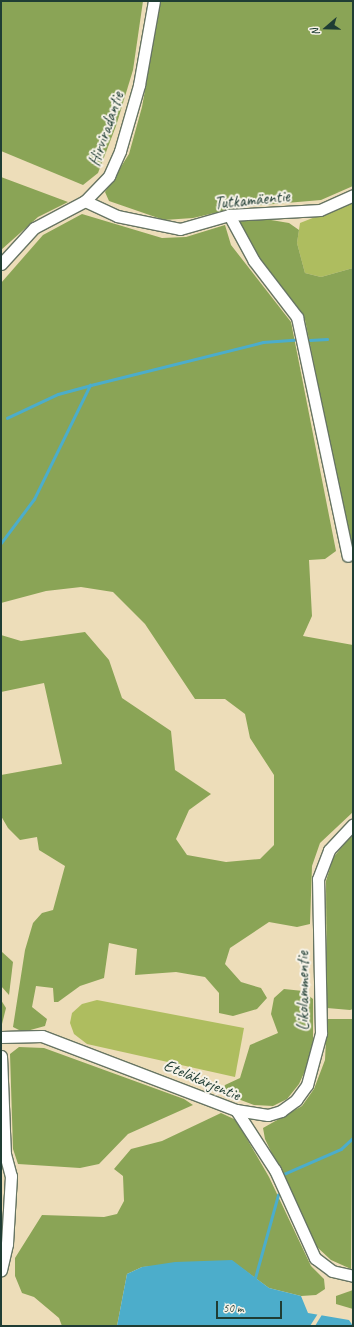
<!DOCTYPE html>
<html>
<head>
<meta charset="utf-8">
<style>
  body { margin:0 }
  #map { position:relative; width:354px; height:1327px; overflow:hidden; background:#edddb9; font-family:Caveat,sans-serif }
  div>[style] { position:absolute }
  .green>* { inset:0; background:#aebd5f }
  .forest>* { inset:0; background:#8aa456 }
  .water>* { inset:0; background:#4cadcb }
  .pier>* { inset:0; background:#edddb9 }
  .stream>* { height:2.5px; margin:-1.25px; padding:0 1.25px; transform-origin:1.25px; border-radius:1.25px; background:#4cadcb }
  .roads { filter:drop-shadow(1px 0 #677563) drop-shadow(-1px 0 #677563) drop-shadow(0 1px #677563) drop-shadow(0 -1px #677563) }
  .minor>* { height:11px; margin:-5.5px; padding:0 5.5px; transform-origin:5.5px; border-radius:5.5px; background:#fff }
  span { translate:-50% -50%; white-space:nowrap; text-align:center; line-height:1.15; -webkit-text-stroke:4px #f7f3e8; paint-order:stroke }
  .street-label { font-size:17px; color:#1f3d34 }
  .frame { position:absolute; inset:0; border:2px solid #1f3d34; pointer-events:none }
  .north { position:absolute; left:306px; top:8px; width:40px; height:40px; -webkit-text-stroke:3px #f7f3e8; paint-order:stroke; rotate:250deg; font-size:11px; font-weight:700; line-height:16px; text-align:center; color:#1f3d34 }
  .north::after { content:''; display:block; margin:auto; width:14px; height:18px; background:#1f3d34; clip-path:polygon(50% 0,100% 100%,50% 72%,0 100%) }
  .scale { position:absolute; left:216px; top:1301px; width:66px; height:18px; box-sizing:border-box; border:2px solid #1f3d34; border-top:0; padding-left:5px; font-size:12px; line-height:14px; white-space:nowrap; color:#1f3d34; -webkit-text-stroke:3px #f7f3e8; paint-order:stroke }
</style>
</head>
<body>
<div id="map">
  <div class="green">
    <div style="clip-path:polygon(353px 202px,353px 268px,321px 277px,305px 273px,297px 243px,300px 223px)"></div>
    <div style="clip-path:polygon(97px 1000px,244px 1028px,235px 1077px,87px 1044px,74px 1034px,70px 1023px,72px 1013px,82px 1004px)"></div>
  </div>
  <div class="forest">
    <div style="clip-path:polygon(1px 1px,143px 1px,133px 70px,116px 126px,98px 173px,83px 185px,1px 151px)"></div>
    <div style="clip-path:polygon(161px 1px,353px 1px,353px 186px,321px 200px,240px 207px,193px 218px,164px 220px,109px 201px,105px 192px,129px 154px,142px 107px)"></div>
    <div style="clip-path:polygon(1px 177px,68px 202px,38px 217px,1px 250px)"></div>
    <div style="clip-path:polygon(82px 214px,162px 238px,186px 237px,225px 225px,231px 245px,291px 322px,336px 551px,325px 559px,309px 560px,312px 616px,303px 636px,353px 645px,353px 812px,320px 843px,312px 866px,310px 924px,297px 927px,269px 922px,230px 948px,225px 964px,241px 982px,261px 988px,267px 998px,257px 1009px,233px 1016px,219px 1013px,219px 993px,205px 977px,176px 972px,135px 975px,137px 949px,109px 943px,104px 978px,80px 986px,58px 1002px,54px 1002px,53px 988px,36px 986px,32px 1007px,47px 1019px,45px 1026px,23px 1032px,13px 1027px,25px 950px,33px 923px,42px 913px,53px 910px,65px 866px,39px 850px,37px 837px,20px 840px,8px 828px,1px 816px,1px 775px,62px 764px,44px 683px,1px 692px,1px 635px,21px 641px,85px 632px,109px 660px,122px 698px,171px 731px,175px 770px,211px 794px,189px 810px,176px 839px,187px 855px,226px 862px,260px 859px,274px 845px,274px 775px,250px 738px,245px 714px,225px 699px,195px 699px,145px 624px,113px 592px,81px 587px,46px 591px,1px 603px,1px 283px,43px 235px)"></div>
    <div style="clip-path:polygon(243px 220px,271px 220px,289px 223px,299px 230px,297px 243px,305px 273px,321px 277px,353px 268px,353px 555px,305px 320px,259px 261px,242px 231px,240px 222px)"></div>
    <div style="clip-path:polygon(353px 833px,353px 1009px,350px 1010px,327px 1008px,326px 881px,333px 858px)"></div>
    <div style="clip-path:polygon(1px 951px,13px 962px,9px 995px,1px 986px)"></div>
    <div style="clip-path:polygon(284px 989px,303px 991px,313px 999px,313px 1040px,309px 1062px,299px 1084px,287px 1099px,273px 1106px,254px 1105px,222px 1093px,225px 1085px,240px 1078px,250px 1045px,278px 1033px,271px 1014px,274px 998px)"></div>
    <div style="clip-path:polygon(1px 1000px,6px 1008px,1px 1028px)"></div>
    <div style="clip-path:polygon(327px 1019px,353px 1019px,351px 1269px,331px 1260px,317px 1247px,265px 1139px,263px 1128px,302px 1106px,314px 1089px,325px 1060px)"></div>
    <div style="clip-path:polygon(19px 1047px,44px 1048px,184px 1099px,193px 1105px,128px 1134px,99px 1164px,80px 1168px,18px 1164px,13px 1149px,10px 1054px)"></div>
    <div style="clip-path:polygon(221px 1113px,236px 1120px,269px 1177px,311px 1266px,324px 1279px,325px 1289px,316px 1295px,301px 1296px,269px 1288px,232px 1261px,142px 1267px,127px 1274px,117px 1326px,62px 1326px,59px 1318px,34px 1297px,22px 1293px,15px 1276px,15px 1258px,42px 1215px,104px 1217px,117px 1214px,124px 1201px,123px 1176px,114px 1169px,131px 1149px,162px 1141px)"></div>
    <div style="clip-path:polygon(353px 1290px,353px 1309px,336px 1304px,336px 1296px)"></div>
  </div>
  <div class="water">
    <div style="clip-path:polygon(232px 1260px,269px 1288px,301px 1296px,308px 1313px,349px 1320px,353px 1326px,117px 1326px,127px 1274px,142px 1267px,175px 1262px)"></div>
  </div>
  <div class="pier">
    <div style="clip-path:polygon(319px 1312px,323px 1313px,315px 1326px,310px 1326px)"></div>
  </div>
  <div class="stream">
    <div style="left:310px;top:340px;width:17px;rotate:-3deg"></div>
    <div style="left:7px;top:418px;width:56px;rotate:-25.2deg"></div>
    <div style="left:58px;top:394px;width:34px;rotate:-15deg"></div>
    <div style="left:91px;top:385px;width:177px;rotate:-14deg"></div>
    <div style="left:263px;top:342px;width:31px;rotate:-4deg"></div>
    <div style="left:1px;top:543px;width:55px;rotate:-53.1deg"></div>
    <div style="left:34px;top:499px;width:127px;rotate:-63.8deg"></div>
    <div style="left:284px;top:1174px;width:62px;rotate:-23.7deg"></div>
    <div style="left:341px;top:1149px;width:16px;rotate:-43deg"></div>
    <div style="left:255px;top:1278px;width:86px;rotate:-74.5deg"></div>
  </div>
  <div class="roads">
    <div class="minor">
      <div style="left:85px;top:201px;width:35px;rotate:25deg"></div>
      <div style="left:117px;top:216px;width:64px;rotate:11.7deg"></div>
      <div style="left:180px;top:229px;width:51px;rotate:-15.9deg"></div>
      <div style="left:229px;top:215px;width:91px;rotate:-3.1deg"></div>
      <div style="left:320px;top:210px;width:36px;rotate:-24deg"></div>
      <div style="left:229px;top:215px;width:52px;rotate:61.5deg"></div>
      <div style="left:254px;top:261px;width:71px;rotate:52.5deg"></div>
      <div style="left:297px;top:317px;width:244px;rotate:78deg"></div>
      <div style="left:1px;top:264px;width:49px;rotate:-47.5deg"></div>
      <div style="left:34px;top:228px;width:58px;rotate:-27.9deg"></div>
      <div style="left:85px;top:201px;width:35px;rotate:-46deg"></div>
      <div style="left:109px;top:176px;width:27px;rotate:-66deg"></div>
      <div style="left:120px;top:151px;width:69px;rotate:-73.9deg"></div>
      <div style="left:139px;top:85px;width:85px;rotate:-79.9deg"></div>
      <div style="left:1px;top:1037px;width:41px;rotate:-1.4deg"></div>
      <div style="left:42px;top:1036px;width:208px;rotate:20.9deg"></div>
      <div style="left:236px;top:1110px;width:72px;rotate:57deg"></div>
      <div style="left:275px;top:1170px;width:97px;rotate:65.6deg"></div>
      <div style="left:315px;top:1258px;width:21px;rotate:37deg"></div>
      <div style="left:332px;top:1271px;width:22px;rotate:13deg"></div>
      <div style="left:1px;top:1056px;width:98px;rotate:87.7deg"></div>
      <div style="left:5px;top:1154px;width:23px;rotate:75deg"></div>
      <div style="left:11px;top:1176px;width:68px;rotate:93.4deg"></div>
      <div style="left:7px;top:1244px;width:27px;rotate:103deg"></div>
      <div style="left:236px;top:1110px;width:32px;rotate:9deg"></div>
      <div style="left:268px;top:1115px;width:14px;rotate:-17deg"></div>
      <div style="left:281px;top:1111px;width:19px;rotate:-36deg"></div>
      <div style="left:296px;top:1100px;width:19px;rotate:-54deg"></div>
      <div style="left:307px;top:1085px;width:54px;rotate:-74.9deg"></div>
      <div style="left:321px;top:1033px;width:154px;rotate:-91.1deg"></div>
      <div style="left:318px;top:879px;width:31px;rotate:-69deg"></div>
      <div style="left:329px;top:850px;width:35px;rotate:-47deg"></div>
    </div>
  </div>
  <div class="street-label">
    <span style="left:106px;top:129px;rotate:-71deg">Hirviradantie</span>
    <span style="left:252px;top:200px;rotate:-6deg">Tutkamäentie</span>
    <span style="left:303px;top:991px;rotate:-90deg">Likolammentie</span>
    <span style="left:202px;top:1080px;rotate:23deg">Eteläkärjentie</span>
  </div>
  <div class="frame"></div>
  <div class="north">N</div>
  <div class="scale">50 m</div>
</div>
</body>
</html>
